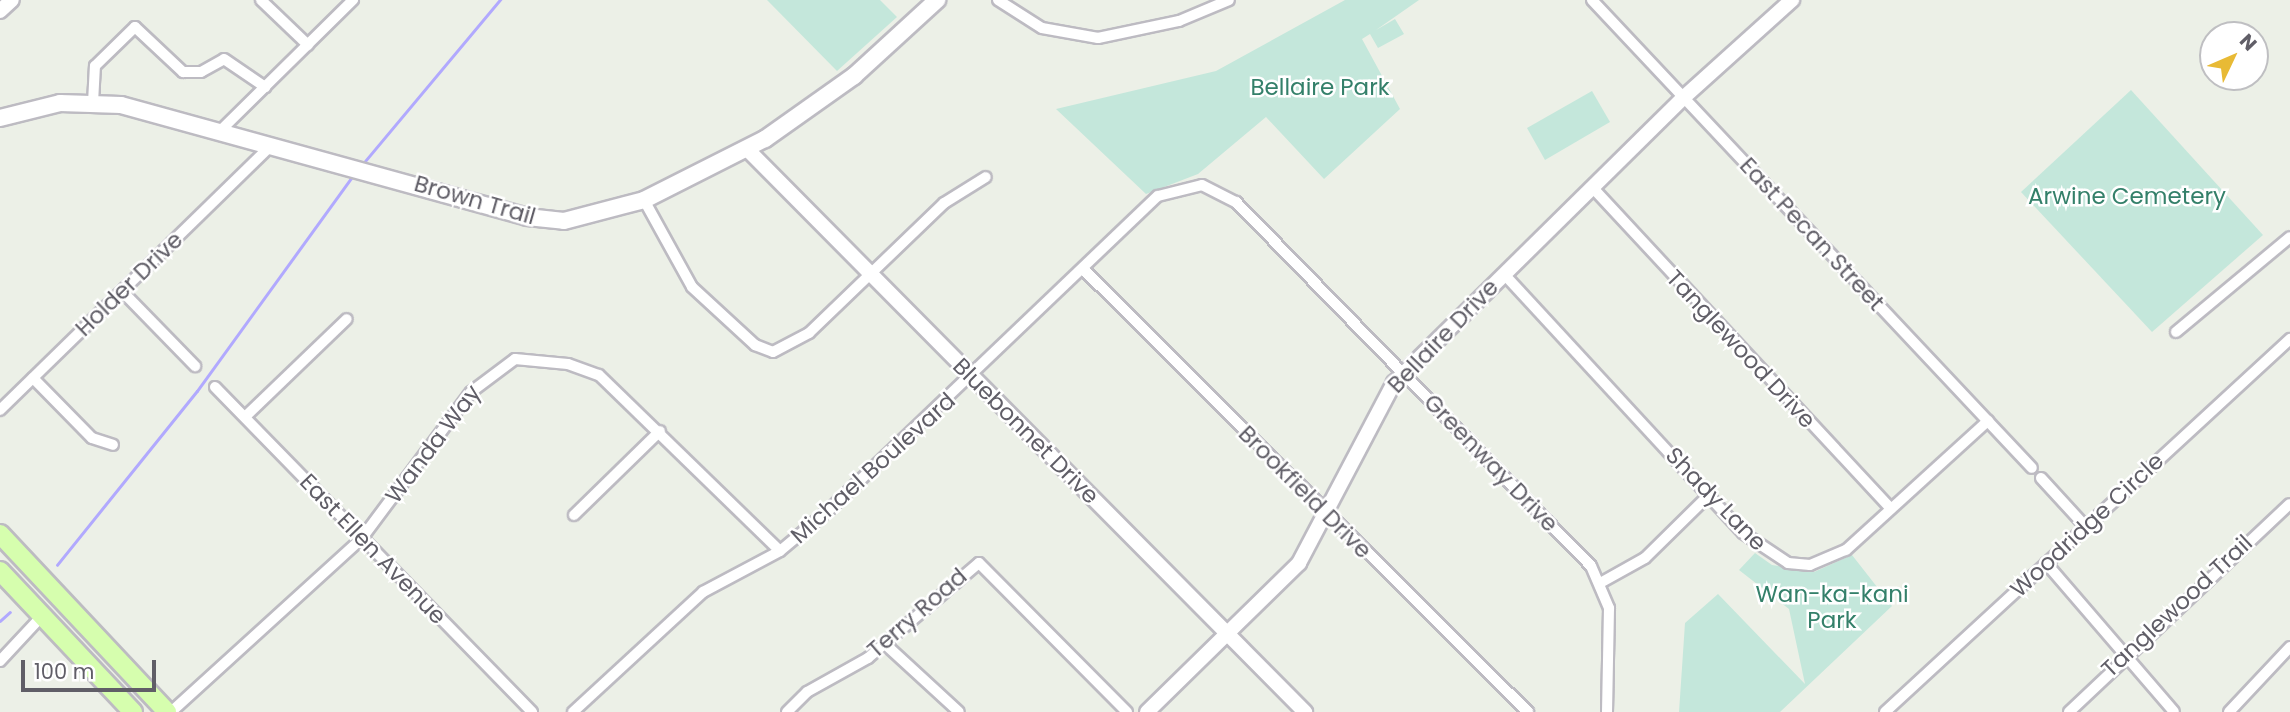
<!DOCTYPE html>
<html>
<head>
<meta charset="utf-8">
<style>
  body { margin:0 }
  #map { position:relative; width:2290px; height:712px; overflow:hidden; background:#ecf0e7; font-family:Poppins,sans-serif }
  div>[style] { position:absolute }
  .green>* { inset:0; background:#c4e7db }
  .stream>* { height:2.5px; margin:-1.25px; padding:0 1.25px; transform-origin:1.25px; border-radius:1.25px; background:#b1a9fe }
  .roads { filter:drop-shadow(2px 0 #bdbbc2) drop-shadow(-2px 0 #bdbbc2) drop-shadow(0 2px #bdbbc2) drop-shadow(0 -2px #bdbbc2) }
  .minor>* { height:10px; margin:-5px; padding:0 5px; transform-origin:5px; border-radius:5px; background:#fff }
  .tertiary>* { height:14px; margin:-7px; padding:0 7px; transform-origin:7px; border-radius:7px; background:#fff }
  .secondary>* { height:16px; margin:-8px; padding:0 8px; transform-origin:8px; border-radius:8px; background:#fff }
  .primary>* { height:18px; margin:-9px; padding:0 9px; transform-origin:9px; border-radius:9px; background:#d6feae }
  span { translate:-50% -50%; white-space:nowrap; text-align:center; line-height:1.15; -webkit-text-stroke:5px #fff; paint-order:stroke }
  .park-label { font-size:23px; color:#34806a }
  .street-label { font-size:23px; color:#605e67 }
  .north { position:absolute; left:2199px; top:21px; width:70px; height:70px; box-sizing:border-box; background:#fff; border:2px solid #bfbfc2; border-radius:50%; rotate:46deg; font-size:19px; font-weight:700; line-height:28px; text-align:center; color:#605e67 }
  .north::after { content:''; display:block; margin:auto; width:24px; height:32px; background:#e8ba35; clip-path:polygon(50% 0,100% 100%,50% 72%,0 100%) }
  .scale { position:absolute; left:21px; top:660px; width:135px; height:32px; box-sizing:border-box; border:4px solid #605e67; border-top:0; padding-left:9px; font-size:21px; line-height:24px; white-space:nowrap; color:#605e67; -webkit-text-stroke:5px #fff; paint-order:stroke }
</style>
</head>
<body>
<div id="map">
  <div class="green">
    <div style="clip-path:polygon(767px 0,880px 0,897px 17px,837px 71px)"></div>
    <div style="clip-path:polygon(1345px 0,1419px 0,1376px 30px,1395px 19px,1404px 34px,1378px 48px,1370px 34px,1362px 39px,1400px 109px,1324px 179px,1266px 117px,1198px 174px,1146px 194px,1056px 109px,1216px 71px)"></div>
    <div style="clip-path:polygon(2131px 90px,2263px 235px,2152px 332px,2021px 192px)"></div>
    <div style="clip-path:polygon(1592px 91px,1610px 122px,1545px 160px,1527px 128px)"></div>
    <div style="clip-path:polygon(1755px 553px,1772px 565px,1814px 572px,1852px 555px,1892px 606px,1780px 712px,1679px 712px,1685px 623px,1718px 594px,1805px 684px,1789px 609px,1739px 570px)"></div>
  </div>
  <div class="stream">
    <div style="left:361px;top:166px;width:217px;rotate:-50.1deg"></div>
    <div style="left:57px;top:565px;width:223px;rotate:-51.2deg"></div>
    <div style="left:197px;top:391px;width:264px;rotate:-54.1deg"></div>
    <div style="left:0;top:621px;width:13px;rotate:-42deg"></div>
  </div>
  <div class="roads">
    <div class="minor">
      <div style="left:261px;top:0;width:65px;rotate:43.8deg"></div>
      <div style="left:998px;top:0;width:52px;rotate:32.5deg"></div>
      <div style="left:1042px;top:28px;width:57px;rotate:10.1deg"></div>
      <div style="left:1098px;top:38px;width:83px;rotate:-11.9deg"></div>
      <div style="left:1179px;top:21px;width:54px;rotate:-22.8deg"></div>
      <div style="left:1592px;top:0;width:642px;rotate:46.77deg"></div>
      <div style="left:93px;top:103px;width:37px;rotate:-87deg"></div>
      <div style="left:95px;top:66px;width:56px;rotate:-44.3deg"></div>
      <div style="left:135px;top:27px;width:66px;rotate:43.2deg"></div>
      <div style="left:183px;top:72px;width:18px"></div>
      <div style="left:201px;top:72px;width:26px;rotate:-29deg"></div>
      <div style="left:224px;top:59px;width:50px;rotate:34.3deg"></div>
      <div style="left:220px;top:131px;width:187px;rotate:-44.6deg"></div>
      <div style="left:1592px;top:187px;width:439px;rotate:47.1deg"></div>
      <div style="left:644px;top:200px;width:99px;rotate:61.1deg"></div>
      <div style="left:692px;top:287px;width:86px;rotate:42.6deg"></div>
      <div style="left:755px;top:345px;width:19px;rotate:21deg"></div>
      <div style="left:773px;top:352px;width:41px;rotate:-27.8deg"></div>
      <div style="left:809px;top:333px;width:187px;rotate:-43.9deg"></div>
      <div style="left:944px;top:203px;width:49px;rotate:-31.8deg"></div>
      <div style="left:1083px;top:269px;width:628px;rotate:44.87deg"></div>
      <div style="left:1504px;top:274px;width:352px;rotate:47.3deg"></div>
      <div style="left:1743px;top:533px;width:54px;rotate:33.7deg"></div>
      <div style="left:1788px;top:563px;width:22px;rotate:5deg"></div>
      <div style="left:1810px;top:565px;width:39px;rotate:-23deg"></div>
      <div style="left:1846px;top:550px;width:192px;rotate:-42.3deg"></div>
      <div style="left:122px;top:291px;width:105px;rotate:45.8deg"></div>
      <div style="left:2176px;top:332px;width:148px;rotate:-39.8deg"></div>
      <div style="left:33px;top:378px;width:84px;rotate:45.5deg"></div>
      <div style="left:92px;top:438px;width:22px;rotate:18deg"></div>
      <div style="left:215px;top:387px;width:454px;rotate:45.7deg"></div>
      <div style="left:0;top:410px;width:380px;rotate:-44.3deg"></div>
      <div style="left:245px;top:417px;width:141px;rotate:-43.9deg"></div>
      <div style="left:2041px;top:478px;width:65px;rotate:47.5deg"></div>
      <div style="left:574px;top:515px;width:120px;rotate:-44.3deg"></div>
      <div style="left:2046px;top:563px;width:196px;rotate:49.3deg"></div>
      <div style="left:1602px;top:582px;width:49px;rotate:-29.2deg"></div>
      <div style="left:1645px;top:558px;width:90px;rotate:-44.5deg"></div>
      <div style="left:885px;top:644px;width:100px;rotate:42.6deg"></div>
      <div style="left:0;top:661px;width:62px;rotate:-47deg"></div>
      <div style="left:171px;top:712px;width:258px;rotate:-42.3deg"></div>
      <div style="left:362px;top:538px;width:182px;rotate:-53.3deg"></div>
      <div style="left:471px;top:392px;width:55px;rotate:-36.9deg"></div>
      <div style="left:515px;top:359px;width:53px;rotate:5.4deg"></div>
      <div style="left:568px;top:364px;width:33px;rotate:20deg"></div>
      <div style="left:599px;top:375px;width:252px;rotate:44.2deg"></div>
      <div style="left:573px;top:712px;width:177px;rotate:-42.7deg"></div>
      <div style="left:703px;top:592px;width:87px;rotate:-28deg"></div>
      <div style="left:780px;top:551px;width:65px;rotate:-40deg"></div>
      <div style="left:830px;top:509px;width:453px;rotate:-43.7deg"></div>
      <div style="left:1158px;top:196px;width:45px;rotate:-14deg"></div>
      <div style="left:1202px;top:185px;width:38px;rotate:27deg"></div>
      <div style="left:1236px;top:202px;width:508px;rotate:45.72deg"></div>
      <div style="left:1591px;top:566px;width:46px;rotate:66.8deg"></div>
      <div style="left:1609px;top:608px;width:104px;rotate:91.1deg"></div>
      <div style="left:787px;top:712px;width:28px;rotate:-45deg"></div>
      <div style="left:807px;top:692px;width:70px;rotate:-29.1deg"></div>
      <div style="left:868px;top:658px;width:146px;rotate:-40.6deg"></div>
      <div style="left:979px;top:563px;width:210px;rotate:45.2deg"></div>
      <div style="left:1885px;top:712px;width:551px;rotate:-42.64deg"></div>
      <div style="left:2069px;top:712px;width:303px;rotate:-43.3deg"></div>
      <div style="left:2229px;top:712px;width:89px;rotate:-46.8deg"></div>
    </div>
    <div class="tertiary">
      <div style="left:0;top:11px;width:16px;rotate:-43deg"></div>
      <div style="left:747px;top:149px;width:793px;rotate:45.26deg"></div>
      <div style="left:1147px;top:712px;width:213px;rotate:-44.4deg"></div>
      <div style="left:1299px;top:563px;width:204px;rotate:-62.2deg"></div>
      <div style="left:1394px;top:383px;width:406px;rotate:-44.6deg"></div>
      <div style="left:1683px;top:98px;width:147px;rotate:-42deg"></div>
    </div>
    <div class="secondary">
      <div style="left:0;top:118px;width:62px;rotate:-14deg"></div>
      <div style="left:60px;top:103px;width:61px;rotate:1.9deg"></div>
      <div style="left:121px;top:105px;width:421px;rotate:15.4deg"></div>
      <div style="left:527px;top:217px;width:37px;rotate:6deg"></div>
      <div style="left:564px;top:221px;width:83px;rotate:-14.7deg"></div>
      <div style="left:644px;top:200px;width:136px;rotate:-26.8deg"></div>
      <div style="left:765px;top:139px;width:109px;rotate:-35.3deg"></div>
      <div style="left:854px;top:76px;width:113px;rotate:-42.5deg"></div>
    </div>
    <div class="primary">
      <div style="left:0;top:534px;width:244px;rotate:46.8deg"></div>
      <div style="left:0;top:571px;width:194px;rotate:46.7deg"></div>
    </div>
  </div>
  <div class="park-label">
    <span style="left:1320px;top:87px">Bellaire Park</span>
    <span style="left:2127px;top:196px">Arwine Cemetery</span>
    <span style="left:1832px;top:607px">Wan-ka-kani<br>Park</span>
  </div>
  <div class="street-label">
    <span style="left:475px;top:200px;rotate:16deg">Brown Trail</span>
    <span style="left:1812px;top:234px;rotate:47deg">East Pecan Street</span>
    <span style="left:129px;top:284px;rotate:-44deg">Holder Drive</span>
    <span style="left:1443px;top:336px;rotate:-46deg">Bellaire Drive</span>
    <span style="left:1741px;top:349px;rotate:47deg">Tanglewood Drive</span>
    <span style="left:1026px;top:431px;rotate:45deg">Bluebonnet Drive</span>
    <span style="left:433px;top:444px;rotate:-53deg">Wanda Way</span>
    <span style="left:1491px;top:463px;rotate:46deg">Greenway Drive</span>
    <span style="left:873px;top:468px;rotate:-42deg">Michael Boulevard</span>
    <span style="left:1305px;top:492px;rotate:45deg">Brookfield Drive</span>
    <span style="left:1716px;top:499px;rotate:46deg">Shady Lane</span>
    <span style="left:2087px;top:525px;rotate:-43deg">Woodridge Circle</span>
    <span style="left:373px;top:549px;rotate:46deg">East Ellen Avenue</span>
    <span style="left:2177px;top:606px;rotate:-43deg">Tanglewood Trail</span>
    <span style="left:917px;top:613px;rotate:-41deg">Terry Road</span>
  </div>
  <div class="north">N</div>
  <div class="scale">100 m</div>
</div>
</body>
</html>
